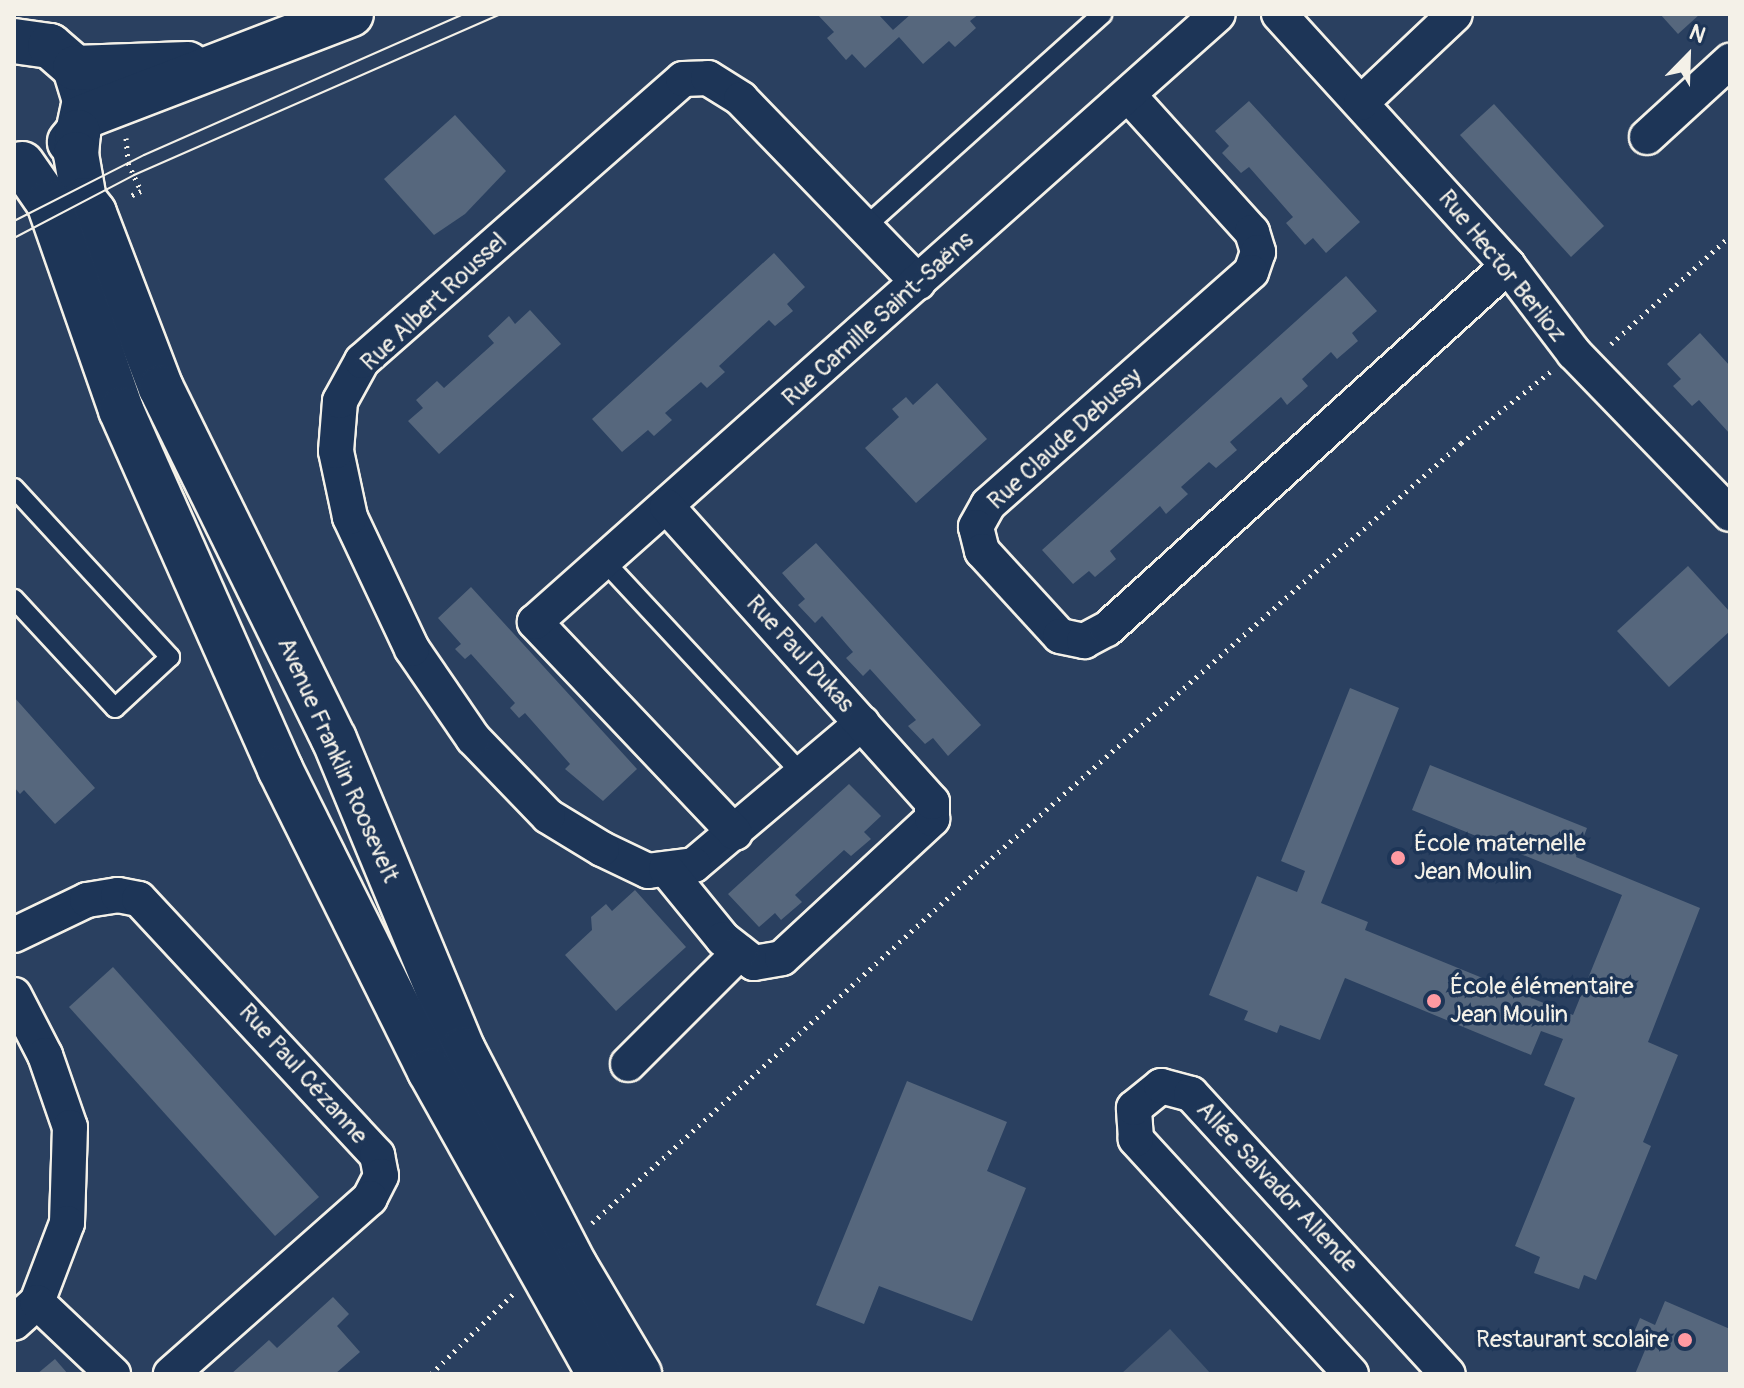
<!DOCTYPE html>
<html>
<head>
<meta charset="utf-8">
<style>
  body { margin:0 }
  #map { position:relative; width:1744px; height:1388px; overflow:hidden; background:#2a4060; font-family:Pangolin,sans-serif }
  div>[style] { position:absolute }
  .green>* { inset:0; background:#445771 }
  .building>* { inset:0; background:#56677d }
  .path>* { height:5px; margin-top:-2.5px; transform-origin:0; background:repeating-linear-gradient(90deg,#f4f1e8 0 2px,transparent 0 8px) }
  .roads { filter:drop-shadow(2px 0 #f4f1e8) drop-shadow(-2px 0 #f4f1e8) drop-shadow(0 2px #f4f1e8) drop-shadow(0 -2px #f4f1e8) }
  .service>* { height:18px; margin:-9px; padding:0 9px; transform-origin:9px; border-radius:9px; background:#1d3557 }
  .minor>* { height:34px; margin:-17px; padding:0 17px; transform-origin:17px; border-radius:17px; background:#1d3557 }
  .tertiary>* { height:44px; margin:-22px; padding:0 22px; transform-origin:22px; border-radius:22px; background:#1d3557 }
  .tram>* { height:2px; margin:-1px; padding:0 1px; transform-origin:1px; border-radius:1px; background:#f4f1e8 }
  .dots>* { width:22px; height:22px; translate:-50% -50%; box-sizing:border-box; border:4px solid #1d3557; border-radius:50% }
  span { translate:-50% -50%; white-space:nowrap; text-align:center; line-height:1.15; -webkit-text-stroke:7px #1d3557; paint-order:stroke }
  .street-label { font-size:24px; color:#f4f1e8 }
  .poi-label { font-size:24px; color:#f4f1e8 }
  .left { translate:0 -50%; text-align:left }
  .right { translate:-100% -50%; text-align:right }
  .frame { position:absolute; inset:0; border:16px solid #f4f1e8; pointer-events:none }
  .north { position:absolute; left:1648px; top:16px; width:80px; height:80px; -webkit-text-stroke:6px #1d3557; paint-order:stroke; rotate:23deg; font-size:22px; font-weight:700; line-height:32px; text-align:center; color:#f4f1e8 }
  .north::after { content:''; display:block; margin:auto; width:28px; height:36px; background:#f4f1e8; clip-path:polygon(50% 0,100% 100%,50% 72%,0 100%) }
</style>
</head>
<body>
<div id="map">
  <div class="green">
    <div style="clip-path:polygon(1170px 1329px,1211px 1374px,1121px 1374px)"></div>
  </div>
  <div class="building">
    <div style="clip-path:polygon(817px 14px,878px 14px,893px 30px,911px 14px,979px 14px,970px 21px,976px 28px,955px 47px,949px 41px,923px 64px,899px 37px,865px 68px,852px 54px,846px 60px,827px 38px,834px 32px)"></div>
    <div style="clip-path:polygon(1660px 14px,1700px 14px,1678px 34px)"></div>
    <div style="clip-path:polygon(1249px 101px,1360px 222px,1326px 253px,1313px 238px,1305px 245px,1286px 223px,1293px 217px,1249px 167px,1241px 173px,1222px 153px,1229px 146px,1215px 131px)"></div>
    <div style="clip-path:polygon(1494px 104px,1604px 226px,1571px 257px,1460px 135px)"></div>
    <div style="clip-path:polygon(455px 115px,506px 171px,465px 214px,434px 235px,384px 179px)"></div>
    <div style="clip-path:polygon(774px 253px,805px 287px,787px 304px,793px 311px,775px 326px,769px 320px,719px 366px,725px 372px,707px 388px,701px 382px,665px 413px,672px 420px,654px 436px,648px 430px,622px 452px,592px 419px)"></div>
    <div style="clip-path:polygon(1346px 276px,1377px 311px,1352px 333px,1358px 341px,1337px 359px,1331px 352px,1302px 379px,1308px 386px,1287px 405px,1281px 397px,1230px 442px,1237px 450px,1216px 468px,1209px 462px,1181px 487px,1188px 494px,1166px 514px,1160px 506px,1110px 551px,1116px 559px,1095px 577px,1089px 571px,1073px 584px,1042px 550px)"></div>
    <div style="clip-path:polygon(530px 310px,561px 344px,439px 454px,408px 421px,423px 408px,416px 400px,437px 381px,444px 388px,494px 343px,488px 336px,509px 316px,515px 324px)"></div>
    <div style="clip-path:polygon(1700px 333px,1730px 366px,1730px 434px,1699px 400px,1692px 406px,1673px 386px,1681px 379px,1667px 364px)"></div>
    <div style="clip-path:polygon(937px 383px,987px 439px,916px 503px,865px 448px,899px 417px,892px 409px,906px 397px,913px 405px)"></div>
    <div style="clip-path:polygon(816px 543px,981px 725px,948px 756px,933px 738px,925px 744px,908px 726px,916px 720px,870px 669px,863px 676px,846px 658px,853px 652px,822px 616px,815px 623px,798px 605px,805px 599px,782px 573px)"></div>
    <div style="clip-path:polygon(1688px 566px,1730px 612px,1730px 631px,1669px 687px,1617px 631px)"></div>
    <div style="clip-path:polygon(471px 587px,637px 769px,603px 801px,565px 769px,570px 764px,525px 713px,519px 718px,510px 708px,515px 703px,471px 654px,465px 659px,455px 649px,461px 644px,438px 618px)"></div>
    <div style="clip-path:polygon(1350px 688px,1399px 708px,1321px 903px,1368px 922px,1365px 930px,1573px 1015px,1622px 895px,1412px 810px,1430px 765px,1587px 828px,1576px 857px,1700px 908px,1648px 1042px,1678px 1055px,1643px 1142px,1651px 1146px,1596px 1280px,1584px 1275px,1579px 1289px,1534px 1273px,1540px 1257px,1515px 1246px,1575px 1098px,1544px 1085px,1563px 1039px,1541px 1031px,1531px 1055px,1345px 978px,1320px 1040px,1280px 1025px,1277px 1033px,1244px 1020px,1248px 1011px,1209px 995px,1257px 876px,1297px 892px,1305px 871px,1281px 861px)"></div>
    <div style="clip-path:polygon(14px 697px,95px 788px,55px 824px,24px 790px,20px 794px,14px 787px)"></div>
    <div style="clip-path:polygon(849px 784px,881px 816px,864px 832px,871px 839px,851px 856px,844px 850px,795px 895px,802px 902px,781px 920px,775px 913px,759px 927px,728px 894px)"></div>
    <div style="clip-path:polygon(635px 890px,686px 947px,616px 1011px,565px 955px,592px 930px,591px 917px,606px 904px,612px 911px)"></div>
    <div style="clip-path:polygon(113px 967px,319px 1197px,275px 1236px,69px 1007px)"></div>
    <div style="clip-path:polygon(907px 1081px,1007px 1122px,987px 1171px,1026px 1188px,972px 1321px,879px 1286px,864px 1324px,816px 1305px)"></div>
    <div style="clip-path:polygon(333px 1297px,349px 1314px,337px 1326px,360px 1352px,335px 1374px,231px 1374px,269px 1340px,277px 1348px)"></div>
    <div style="clip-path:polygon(1665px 1301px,1730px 1329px,1730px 1374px,1635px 1374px,1648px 1343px,1632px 1337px,1640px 1318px,1655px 1325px)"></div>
    <div style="clip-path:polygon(55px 1359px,68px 1374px,37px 1374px)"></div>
  </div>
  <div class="path">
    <div style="left:126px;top:138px;width:25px;rotate:85deg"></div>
    <div style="left:128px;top:163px;width:31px;rotate:65deg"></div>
    <div style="left:141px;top:191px;width:14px;rotate:155deg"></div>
    <div style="left:1611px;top:344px;width:161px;rotate:-42.2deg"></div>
    <div style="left:592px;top:1223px;width:534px;rotate:-42.42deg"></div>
    <div style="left:986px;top:863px;width:634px;rotate:-41.48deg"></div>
    <div style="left:1461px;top:443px;width:114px;rotate:-38.6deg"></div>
    <div style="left:431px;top:1374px;width:115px;rotate:-44.3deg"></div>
  </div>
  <div class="roads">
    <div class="service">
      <div style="left:865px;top:227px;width:319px;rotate:-41.9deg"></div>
      <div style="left:14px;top:488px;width:230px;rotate:47.3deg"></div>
      <div style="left:170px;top:657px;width:75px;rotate:137.2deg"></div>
      <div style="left:115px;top:708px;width:149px;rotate:-132.8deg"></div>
      <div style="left:605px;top:562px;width:287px;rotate:47.1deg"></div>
    </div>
    <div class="minor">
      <div style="left:1279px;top:14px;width:341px;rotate:47.7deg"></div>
      <div style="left:1508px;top:266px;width:109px;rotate:52.8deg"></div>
      <div style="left:1574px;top:353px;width:224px;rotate:45.9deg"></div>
      <div style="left:1130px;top:97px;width:182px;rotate:47.9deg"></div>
      <div style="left:1252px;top:232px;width:21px;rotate:73deg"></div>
      <div style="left:1258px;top:252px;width:21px;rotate:109deg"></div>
      <div style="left:1251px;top:272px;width:351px;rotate:138.5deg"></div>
      <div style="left:988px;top:505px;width:25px;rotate:119deg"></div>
      <div style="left:976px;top:527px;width:25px;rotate:76deg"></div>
      <div style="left:982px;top:551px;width:115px;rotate:47.5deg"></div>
      <div style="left:1060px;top:636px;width:25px;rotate:12deg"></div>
      <div style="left:1084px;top:641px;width:26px;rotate:-28deg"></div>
      <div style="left:1107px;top:629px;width:541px;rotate:-42.15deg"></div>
      <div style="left:1361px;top:103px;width:129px;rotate:-43.4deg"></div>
      <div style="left:1647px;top:137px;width:113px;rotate:-42.5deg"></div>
      <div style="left:862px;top:723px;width:220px;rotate:139.8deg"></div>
      <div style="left:694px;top:865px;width:46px;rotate:172.6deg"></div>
      <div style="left:648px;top:871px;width:51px;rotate:-154.4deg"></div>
      <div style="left:602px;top:849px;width:63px;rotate:-148.6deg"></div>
      <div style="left:548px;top:816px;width:108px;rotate:-133.9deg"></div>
      <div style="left:473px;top:738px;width:108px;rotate:-124.4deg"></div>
      <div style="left:412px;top:649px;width:146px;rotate:-115.2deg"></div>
      <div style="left:350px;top:517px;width:67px;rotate:-102deg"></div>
      <div style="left:336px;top:451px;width:50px;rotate:-85.4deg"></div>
      <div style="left:340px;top:401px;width:46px;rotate:-61.2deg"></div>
      <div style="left:362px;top:361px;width:427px;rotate:-41.3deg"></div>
      <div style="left:683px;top:79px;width:25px;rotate:-2deg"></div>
      <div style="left:708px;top:78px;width:39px;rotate:32deg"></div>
      <div style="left:741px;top:99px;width:255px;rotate:46deg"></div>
      <div style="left:735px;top:833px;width:291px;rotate:-133.5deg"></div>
      <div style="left:535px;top:622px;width:914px;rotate:-41.68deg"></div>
      <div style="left:666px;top:869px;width:90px;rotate:50.8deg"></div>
      <div style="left:723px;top:939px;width:39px;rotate:38deg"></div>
      <div style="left:754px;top:963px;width:28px;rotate:-10deg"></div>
      <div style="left:782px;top:958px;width:205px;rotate:-42.8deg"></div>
      <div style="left:932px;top:819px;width:17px;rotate:-90deg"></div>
      <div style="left:932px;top:802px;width:397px;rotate:-131.9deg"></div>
      <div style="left:14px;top:935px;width:81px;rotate:-25.6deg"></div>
      <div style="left:87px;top:900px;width:31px;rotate:-9deg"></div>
      <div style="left:118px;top:895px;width:21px;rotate:11deg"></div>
      <div style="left:139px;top:899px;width:350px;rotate:47.1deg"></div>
      <div style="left:377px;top:1155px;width:21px;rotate:79deg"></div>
      <div style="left:381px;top:1176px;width:25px;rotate:117deg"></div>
      <div style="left:370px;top:1198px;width:266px;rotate:138.5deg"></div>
      <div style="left:14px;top:995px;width:68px;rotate:62.7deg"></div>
      <div style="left:45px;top:1055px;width:76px;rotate:70.9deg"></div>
      <div style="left:70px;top:1127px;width:96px;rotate:91.8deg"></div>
      <div style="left:67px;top:1223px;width:85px;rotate:110.8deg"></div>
      <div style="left:37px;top:1302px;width:31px;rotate:138deg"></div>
      <div style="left:628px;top:1064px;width:158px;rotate:-45deg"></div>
      <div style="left:37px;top:1302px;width:105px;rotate:43.5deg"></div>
      <div style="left:1351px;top:1374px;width:319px;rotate:-132.5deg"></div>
      <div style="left:1136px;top:1139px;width:31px;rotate:-94deg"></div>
      <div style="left:1134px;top:1108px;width:35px;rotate:-39deg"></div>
      <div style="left:1161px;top:1086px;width:31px;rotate:15deg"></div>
      <div style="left:1191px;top:1094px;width:380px;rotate:47.5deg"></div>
    </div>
    <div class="tertiary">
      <div style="left:14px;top:41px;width:36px;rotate:8deg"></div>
      <div style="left:50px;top:46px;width:33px;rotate:41deg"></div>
      <div style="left:75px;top:68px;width:34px;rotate:73deg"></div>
      <div style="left:85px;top:100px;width:33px;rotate:102deg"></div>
      <div style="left:78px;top:132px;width:13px;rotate:129deg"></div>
      <div style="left:75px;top:68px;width:113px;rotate:-2deg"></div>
      <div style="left:83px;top:117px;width:287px;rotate:-21deg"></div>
      <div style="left:78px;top:132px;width:22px;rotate:95deg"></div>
      <div style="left:76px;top:154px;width:47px;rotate:80.1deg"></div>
      <div style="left:84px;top:200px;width:16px;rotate:52deg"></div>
      <div style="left:94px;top:213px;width:187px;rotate:69.1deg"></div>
      <div style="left:161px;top:388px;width:391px;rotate:63.8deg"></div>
      <div style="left:334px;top:739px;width:337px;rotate:67.5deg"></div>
      <div style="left:463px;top:1050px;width:243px;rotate:62.6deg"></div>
      <div style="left:575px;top:1266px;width:126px;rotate:59.3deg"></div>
      <div style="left:22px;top:164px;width:47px;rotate:55.3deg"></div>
      <div style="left:49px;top:203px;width:219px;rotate:70.8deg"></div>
      <div style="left:121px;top:410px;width:393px;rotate:66.1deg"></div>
      <div style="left:280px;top:769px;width:337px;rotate:63.6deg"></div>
      <div style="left:430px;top:1071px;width:347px;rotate:60.8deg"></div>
    </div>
  </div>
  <div class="tram">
    <div style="left:14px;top:221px;width:146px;rotate:-26.9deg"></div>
    <div style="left:144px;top:155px;width:350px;rotate:-23.8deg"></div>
    <div style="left:14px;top:238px;width:136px;rotate:-27.7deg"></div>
    <div style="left:134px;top:175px;width:400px;rotate:-23.7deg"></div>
  </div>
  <div class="dots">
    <div style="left:1398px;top:858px;background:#ff9aa2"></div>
    <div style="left:1434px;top:1001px;background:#ff9aa2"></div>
    <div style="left:1685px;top:1340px;background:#ff9aa2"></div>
  </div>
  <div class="street-label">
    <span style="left:1502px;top:266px;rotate:51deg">Rue Hector Berlioz</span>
    <span style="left:434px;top:302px;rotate:-43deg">Rue Albert Roussel</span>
    <span style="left:878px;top:319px;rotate:-42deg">Rue Camille Saint-Saëns</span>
    <span style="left:1065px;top:439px;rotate:-42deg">Rue Claude Debussy</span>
    <span style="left:800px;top:654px;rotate:48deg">Rue Paul Dukas</span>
    <span style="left:338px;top:760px;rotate:66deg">Avenue Franklin Roosevelt</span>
    <span style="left:303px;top:1074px;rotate:48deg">Rue Paul Cézanne</span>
    <span style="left:1277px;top:1187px;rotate:47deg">Allée Salvador Allende</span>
  </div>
  <div class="poi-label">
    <span class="left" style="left:1414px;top:858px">École maternelle<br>Jean Moulin</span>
    <span class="left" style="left:1450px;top:1001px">École élémentaire<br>Jean Moulin</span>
    <span class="right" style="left:1669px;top:1340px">Restaurant scolaire</span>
  </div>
  <div class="frame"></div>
  <div class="north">N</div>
</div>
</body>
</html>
